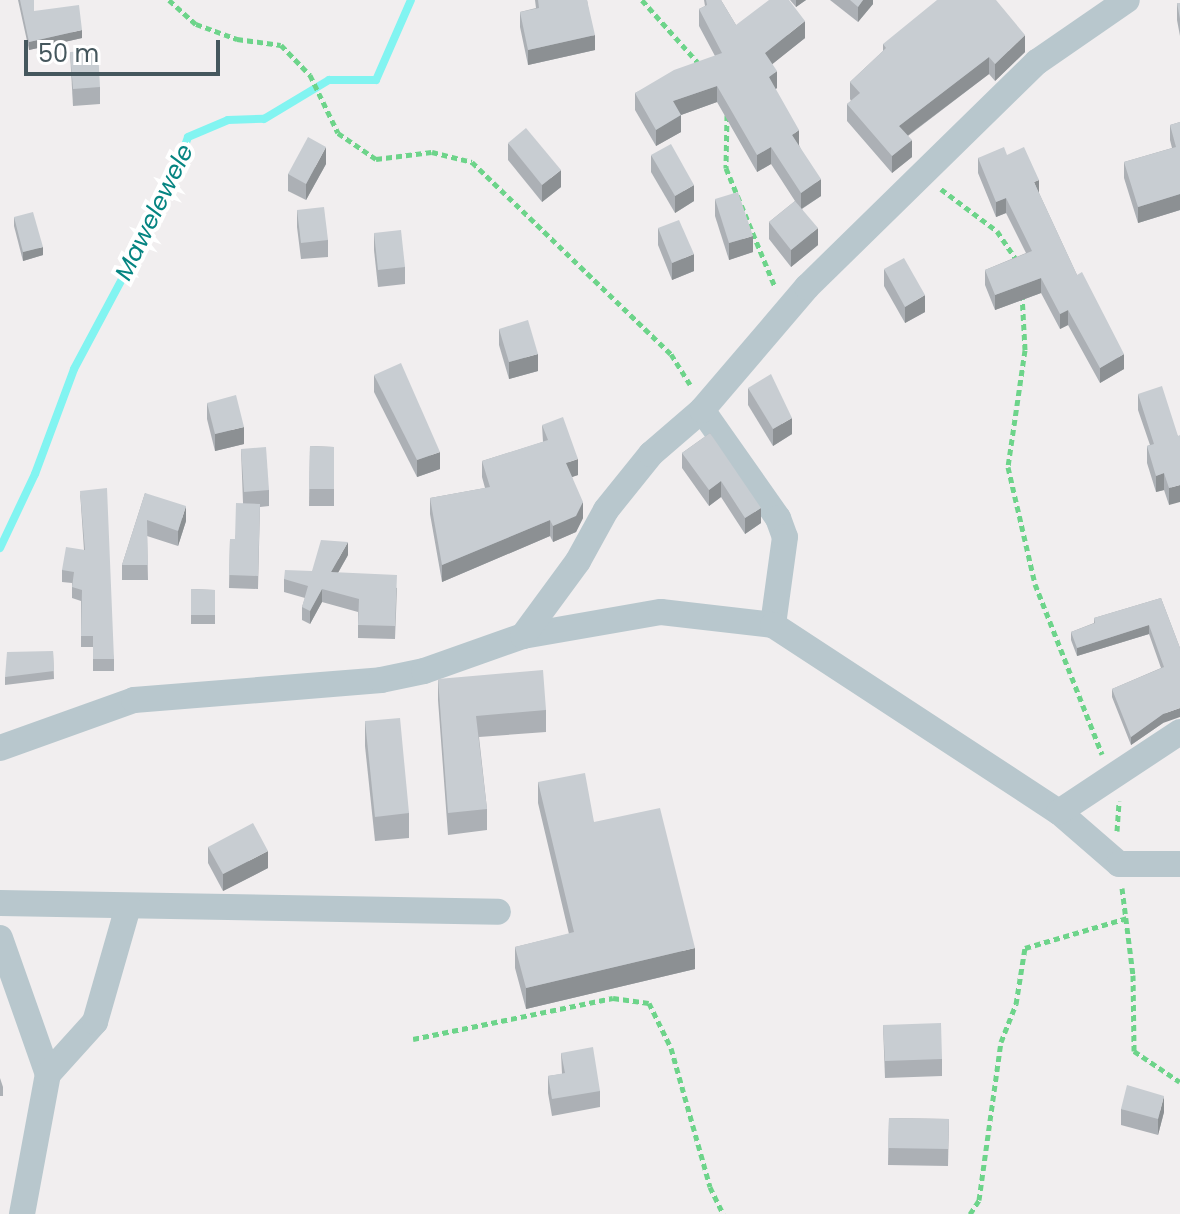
<!DOCTYPE html>
<html>
<head>
<meta charset="utf-8">
<style>
  body { margin:0 }
  #map { position:relative; width:1180px; height:1214px; overflow:hidden; background:#f1eeef; font-family:Poppins,sans-serif }
  div>[style] { position:absolute }
  .stream>* { height:8px; margin:-4px; padding:0 4px; transform-origin:4px; border-radius:4px; background:#82f4f1 }
  .path>* { height:5px; margin-top:-2.5px; transform-origin:0; background:repeating-linear-gradient(90deg,#6dd48a 0 6px,transparent 0 10px) }
  .minor>* { height:26px; margin:-13px; padding:0 13px; transform-origin:13px; border-radius:13px; background:#b8c7cd }
  .wall>* { inset:0; background:#acb0b5 }
  .shaded-wall>* { inset:0; background:#8c9093 }
  .building>* { inset:0; background:#c8cdd2 }
  span { translate:-50% -50%; white-space:nowrap; text-align:center; line-height:1.15; -webkit-text-stroke:8px #fff; paint-order:stroke }
  .water-label { font-size:24px; color:#058481; font-style:italic }
  .scale { position:absolute; left:24px; top:40px; width:196px; height:36px; box-sizing:border-box; border:4px solid #45575d; border-top:0; padding-left:10px; font-size:24px; line-height:28px; white-space:nowrap; color:#45575d; -webkit-text-stroke:6px #fff; paint-order:stroke }
</style>
</head>
<body>
<div id="map">
  <div class="stream">
    <div style="left:0;top:548px;width:82px;rotate:-64.7deg"></div>
    <div style="left:35px;top:474px;width:112px;rotate:-69.6deg"></div>
    <div style="left:74px;top:369px;width:200px;rotate:-61.9deg"></div>
    <div style="left:168px;top:193px;width:59px;rotate:-70.3deg"></div>
    <div style="left:188px;top:137px;width:43px;rotate:-23deg"></div>
    <div style="left:228px;top:120px;width:36px;rotate:-2deg"></div>
    <div style="left:264px;top:119px;width:76px;rotate:-31deg"></div>
    <div style="left:329px;top:80px;width:47px"></div>
    <div style="left:376px;top:80px;width:87px;rotate:-66.4deg"></div>
  </div>
  <div class="path">
    <div style="left:169px;top:0;width:36px;rotate:42deg"></div>
    <div style="left:196px;top:24px;width:44px;rotate:20.1deg"></div>
    <div style="left:237px;top:39px;width:44px;rotate:7.8deg"></div>
    <div style="left:281px;top:45px;width:42px;rotate:46deg"></div>
    <div style="left:310px;top:75px;width:64px;rotate:64.2deg"></div>
    <div style="left:338px;top:133px;width:46px;rotate:34.4deg"></div>
    <div style="left:376px;top:159px;width:56px;rotate:-7.1deg"></div>
    <div style="left:432px;top:152px;width:41px;rotate:14deg"></div>
    <div style="left:472px;top:162px;width:277px;rotate:44deg"></div>
    <div style="left:671px;top:354px;width:36px;rotate:58deg"></div>
    <div style="left:642px;top:0;width:90px;rotate:48.2deg"></div>
    <div style="left:727px;top:115px;width:53px;rotate:91.1deg"></div>
    <div style="left:726px;top:168px;width:129px;rotate:67.6deg"></div>
    <div style="left:941px;top:189px;width:70px;rotate:36.9deg"></div>
    <div style="left:997px;top:231px;width:36px;rotate:56deg"></div>
    <div style="left:1022px;top:294px;width:56px;rotate:86.9deg"></div>
    <div style="left:1025px;top:350px;width:118px;rotate:98.3deg"></div>
    <div style="left:1008px;top:467px;width:120px;rotate:77deg"></div>
    <div style="left:1035px;top:584px;width:183px;rotate:68.5deg"></div>
    <div style="left:1117px;top:831px;width:30px;rotate:-86deg"></div>
    <div style="left:1122px;top:888px;width:88px;rotate:82.8deg"></div>
    <div style="left:1133px;top:975px;width:76px;rotate:89.2deg"></div>
    <div style="left:1134px;top:1051px;width:55px;rotate:34deg"></div>
    <div style="left:413px;top:1039px;width:204px;rotate:-11.6deg"></div>
    <div style="left:613px;top:998px;width:36px;rotate:8deg"></div>
    <div style="left:649px;top:1003px;width:50px;rotate:63.9deg"></div>
    <div style="left:671px;top:1048px;width:144px;rotate:74.3deg"></div>
    <div style="left:710px;top:1187px;width:30px;rotate:64deg"></div>
    <div style="left:970px;top:1214px;width:17px;rotate:-57deg"></div>
    <div style="left:979px;top:1200px;width:160px;rotate:-82.1deg"></div>
    <div style="left:1001px;top:1042px;width:41px;rotate:-68.5deg"></div>
    <div style="left:1016px;top:1004px;width:57px;rotate:-80.9deg"></div>
    <div style="left:1025px;top:948px;width:106px;rotate:-16.4deg"></div>
  </div>
  <div class="minor">
    <div style="left:702px;top:410px;width:132px;rotate:54.9deg"></div>
    <div style="left:778px;top:518px;width:20px;rotate:70deg"></div>
    <div style="left:785px;top:537px;width:89px;rotate:97.8deg"></div>
    <div style="left:523px;top:636px;width:140px;rotate:-9.9deg"></div>
    <div style="left:661px;top:612px;width:113px;rotate:6.6deg"></div>
    <div style="left:773px;top:625px;width:342px;rotate:33.2deg"></div>
    <div style="left:1059px;top:812px;width:79px;rotate:40.9deg"></div>
    <div style="left:1119px;top:864px;width:61px"></div>
    <div style="left:0;top:748px;width:142px;rotate:-19.7deg"></div>
    <div style="left:134px;top:700px;width:248px;rotate:-4.6deg"></div>
    <div style="left:381px;top:680px;width:44px;rotate:-11.8deg"></div>
    <div style="left:424px;top:671px;width:105px;rotate:-19.5deg"></div>
    <div style="left:523px;top:636px;width:93px;rotate:-53.7deg"></div>
    <div style="left:578px;top:561px;width:58px;rotate:-61.2deg"></div>
    <div style="left:606px;top:510px;width:72px;rotate:-51.2deg"></div>
    <div style="left:651px;top:454px;width:67px;rotate:-40.8deg"></div>
    <div style="left:702px;top:410px;width:162px;rotate:-49.5deg"></div>
    <div style="left:807px;top:287px;width:322px;rotate:-44.4deg"></div>
    <div style="left:1037px;top:62px;width:109px;rotate:-34.6deg"></div>
    <div style="left:1059px;top:812px;width:145px;rotate:-33.5deg"></div>
    <div style="left:0;top:903px;width:498px;rotate:1deg"></div>
    <div style="left:0;top:938px;width:144px;rotate:70.6deg"></div>
    <div style="left:22px;top:1214px;width:142px;rotate:-79.5deg"></div>
    <div style="left:48px;top:1074px;width:70px;rotate:-47.9deg"></div>
    <div style="left:95px;top:1022px;width:120px;rotate:-74deg"></div>
  </div>
  <div class="wall">
    <div style="clip-path:polygon(18px 0,34px 0,34px 11px,82px 38px,29px 50px)"></div>
    <div style="clip-path:polygon(535px 0,587px 0,595px 50px,528px 65px,520px 27px,520px 12px,536px 8px)"></div>
    <div style="clip-path:polygon(704px 0,721px 0,736px 25px,805px 38px,772px 64px,777px 88px,775px 89px,821px 196px,802px 209px,818px 245px,791px 267px,769px 239px,769px 222px,795px 201px,771px 164px,757px 172px,717px 102px,681px 115px,681px 132px,656px 146px,635px 110px,635px 93px,715px 56px,699px 26px,699px 9px,705px 6px)"></div>
    <div style="clip-path:polygon(790px 0,806px 0,796px 7px)"></div>
    <div style="clip-path:polygon(830px 0,873px 0,873px 4px,858px 22px)"></div>
    <div style="clip-path:polygon(1177px 3px,1180px 3px,1180px 36px,1177px 20px)"></div>
    <div style="clip-path:polygon(883px 44px,1025px 52px,995px 81px,989px 74px,908px 136px,912px 157px,892px 173px,847px 121px,847px 104px,851px 101px,850px 99px,850px 82px,883px 51px)"></div>
    <div style="clip-path:polygon(70px 52px,100px 87px,100px 104px,73px 106px)"></div>
    <div style="clip-path:polygon(1180px 122px,1180px 210px,1138px 223px,1124px 178px,1124px 162px,1172px 148px,1170px 140px,1170px 125px)"></div>
    <div style="clip-path:polygon(508px 143px,561px 187px,542px 202px,508px 160px)"></div>
    <div style="clip-path:polygon(651px 155px,694px 201px,675px 213px,651px 172px)"></div>
    <div style="clip-path:polygon(1007px 155px,1039px 193px,1077px 275px,1124px 369px,1100px 383px,1068px 325px,1060px 329px,1041px 293px,995px 310px,985px 285px,985px 270px,1026px 253px,1006px 213px,996px 217px,978px 173px,978px 158px)"></div>
    <div style="clip-path:polygon(326px 164px,306px 200px,288px 191px,288px 174px)"></div>
    <div style="clip-path:polygon(715px 199px,753px 252px,729px 260px,715px 216px)"></div>
    <div style="clip-path:polygon(297px 210px,328px 240px,328px 257px,301px 259px,297px 227px)"></div>
    <div style="clip-path:polygon(14px 217px,43px 255px,23px 261px,14px 226px)"></div>
    <div style="clip-path:polygon(658px 228px,694px 271px,672px 280px,658px 245px)"></div>
    <div style="clip-path:polygon(374px 233px,405px 267px,405px 284px,378px 287px,374px 250px)"></div>
    <div style="clip-path:polygon(884px 269px,925px 312px,905px 323px,884px 286px)"></div>
    <div style="clip-path:polygon(499px 329px,538px 371px,509px 379px,499px 345px)"></div>
    <div style="clip-path:polygon(374px 375px,440px 469px,417px 477px,374px 392px)"></div>
    <div style="clip-path:polygon(748px 388px,792px 434px,773px 446px,748px 405px)"></div>
    <div style="clip-path:polygon(1138px 394px,1178px 436px,1169px 505px,1164px 490px,1156px 492px,1147px 463px,1147px 446px,1150px 445px,1138px 410px)"></div>
    <div style="clip-path:polygon(207px 403px,244px 444px,215px 451px,207px 419px)"></div>
    <div style="clip-path:polygon(542px 425px,578px 475px,572px 477px,583px 518px,576px 532px,553px 542px,550px 536px,442px 582px,430px 514px,430px 498px,485px 488px,482px 477px,482px 461px,543px 442px)"></div>
    <div style="clip-path:polygon(710px 433px,761px 523px,745px 534px,721px 497px,709px 506px,682px 468px,682px 453px)"></div>
    <div style="clip-path:polygon(310px 446px,334px 447px,334px 506px,309px 506px)"></div>
    <div style="clip-path:polygon(241px 449px,269px 490px,269px 506px,260px 507px,258px 589px,229px 588px,230px 539px,235px 539px,243px 503px)"></div>
    <div style="clip-path:polygon(80px 491px,114px 659px,114px 671px,93px 671px,93px 647px,81px 647px,81px 601px,72px 598px,72px 583px,62px 582px,62px 570px,84px 550px)"></div>
    <div style="clip-path:polygon(145px 493px,186px 521px,178px 546px,147px 536px,148px 580px,122px 580px,122px 565px)"></div>
    <div style="clip-path:polygon(348px 555px,338px 573px,397px 588px,395px 639px,358px 638px,358px 612px,322px 602px,310px 624px,302px 620px,302px 607px,305px 598px,284px 592px,284px 579px,312px 571px)"></div>
    <div style="clip-path:polygon(191px 589px,215px 590px,215px 624px,191px 624px)"></div>
    <div style="clip-path:polygon(1161px 598px,1180px 648px,1163px 723px,1131px 745px,1112px 697px,1112px 689px,1161px 668px,1149px 634px,1077px 656px,1071px 640px,1071px 632px,1094px 623px,1094px 618px)"></div>
    <div style="clip-path:polygon(53px 651px,54px 679px,5px 685px,5px 677px)"></div>
    <div style="clip-path:polygon(438px 679px,546px 710px,546px 732px,479px 737px,487px 809px,487px 830px,448px 835px,438px 700px)"></div>
    <div style="clip-path:polygon(365px 721px,409px 813px,409px 838px,375px 841px,365px 746px)"></div>
    <div style="clip-path:polygon(538px 782px,594px 822px,695px 969px,526px 1009px,515px 968px,515px 947px,569px 934px,538px 803px)"></div>
    <div style="clip-path:polygon(208px 847px,268px 868px,223px 891px,208px 863px)"></div>
    <div style="clip-path:polygon(883px 1025px,942px 1059px,942px 1076px,885px 1078px)"></div>
    <div style="clip-path:polygon(561px 1053px,600px 1091px,600px 1107px,552px 1116px,548px 1093px,548px 1076px,562px 1074px)"></div>
    <div style="clip-path:polygon(0 1078px,3px 1087px,3px 1096px,0 1096px)"></div>
    <div style="clip-path:polygon(1121px 1109px,1164px 1112px,1158px 1135px,1121px 1125px)"></div>
    <div style="clip-path:polygon(889px 1118px,949px 1119px,948px 1166px,888px 1165px)"></div>
  </div>
  <div class="shaded-wall">
    <div style="clip-path:polygon(796px 0,806px 0,796px 7px)"></div>
    <div style="clip-path:polygon(863px 0,873px 0,873px 4px,858px 22px,858px 7px)"></div>
    <div style="clip-path:polygon(805px 21px,805px 38px,765px 70px,765px 53px)"></div>
    <div style="clip-path:polygon(82px 30px,82px 38px,29px 50px,29px 42px)"></div>
    <div style="clip-path:polygon(595px 35px,595px 50px,528px 65px,528px 50px)"></div>
    <div style="clip-path:polygon(1025px 35px,1025px 52px,995px 81px,995px 64px)"></div>
    <div style="clip-path:polygon(989px 57px,989px 74px,899px 142px,899px 126px)"></div>
    <div style="clip-path:polygon(777px 71px,777px 88px,769px 94px,769px 77px)"></div>
    <div style="clip-path:polygon(717px 86px,717px 102px,681px 115px,681px 132px,656px 146px,656px 130px,673px 101px)"></div>
    <div style="clip-path:polygon(799px 130px,799px 147px,792px 135px)"></div>
    <div style="clip-path:polygon(912px 140px,912px 157px,892px 173px,892px 156px)"></div>
    <div style="clip-path:polygon(326px 147px,326px 164px,306px 200px,306px 184px)"></div>
    <div style="clip-path:polygon(771px 147px,771px 164px,757px 172px,757px 155px)"></div>
    <div style="clip-path:polygon(561px 170px,561px 187px,542px 202px,542px 185px)"></div>
    <div style="clip-path:polygon(821px 179px,821px 196px,801px 209px,801px 193px)"></div>
    <div style="clip-path:polygon(1039px 180px,1039px 195px,1034px 182px)"></div>
    <div style="clip-path:polygon(694px 185px,694px 201px,675px 213px,675px 196px)"></div>
    <div style="clip-path:polygon(1180px 194px,1180px 210px,1138px 223px,1138px 207px)"></div>
    <div style="clip-path:polygon(1006px 198px,1006px 213px,996px 217px,996px 202px)"></div>
    <div style="clip-path:polygon(818px 228px,818px 245px,791px 267px,791px 250px)"></div>
    <div style="clip-path:polygon(753px 236px,753px 252px,729px 260px,729px 243px)"></div>
    <div style="clip-path:polygon(43px 247px,43px 255px,23px 261px,23px 252px)"></div>
    <div style="clip-path:polygon(694px 254px,694px 271px,672px 280px,672px 263px)"></div>
    <div style="clip-path:polygon(1041px 278px,1041px 293px,995px 310px,995px 295px)"></div>
    <div style="clip-path:polygon(925px 295px,925px 312px,905px 323px,905px 307px)"></div>
    <div style="clip-path:polygon(1068px 310px,1068px 325px,1060px 329px,1060px 314px)"></div>
    <div style="clip-path:polygon(538px 354px,538px 371px,509px 379px,509px 362px)"></div>
    <div style="clip-path:polygon(1124px 354px,1124px 369px,1100px 383px,1100px 368px)"></div>
    <div style="clip-path:polygon(792px 418px,792px 434px,773px 446px,773px 429px)"></div>
    <div style="clip-path:polygon(244px 427px,244px 444px,215px 451px,215px 434px)"></div>
    <div style="clip-path:polygon(440px 452px,440px 469px,417px 477px,417px 460px)"></div>
    <div style="clip-path:polygon(578px 459px,578px 475px,566px 479px,566px 463px)"></div>
    <div style="clip-path:polygon(1164px 473px,1164px 490px,1156px 492px,1156px 476px)"></div>
    <div style="clip-path:polygon(721px 481px,721px 497px,709px 506px,709px 490px)"></div>
    <div style="clip-path:polygon(1180px 485px,1180px 502px,1169px 505px,1169px 488px)"></div>
    <div style="clip-path:polygon(583px 502px,583px 518px,576px 532px,553px 542px,553px 526px)"></div>
    <div style="clip-path:polygon(186px 506px,186px 521px,178px 546px,178px 531px)"></div>
    <div style="clip-path:polygon(761px 508px,761px 523px,745px 534px,745px 518px)"></div>
    <div style="clip-path:polygon(550px 520px,550px 536px,442px 582px,442px 565px)"></div>
    <div style="clip-path:polygon(348px 542px,348px 555px,331px 585px,331px 572px)"></div>
    <div style="clip-path:polygon(322px 589px,322px 602px,310px 624px,310px 611px)"></div>
    <div style="clip-path:polygon(1149px 625px,1149px 634px,1077px 656px,1077px 648px)"></div>
    <div style="clip-path:polygon(1180px 708px,1180px 717px,1163px 723px,1131px 745px,1131px 737px,1163px 714px)"></div>
    <div style="clip-path:polygon(268px 851px,268px 868px,223px 891px,223px 874px)"></div>
    <div style="clip-path:polygon(695px 948px,695px 969px,526px 1009px,526px 988px)"></div>
    <div style="clip-path:polygon(1164px 1096px,1164px 1112px,1158px 1135px,1158px 1119px)"></div>
  </div>
  <div class="building">
    <div style="clip-path:polygon(20px 0,34px 0,34px 11px,79px 5px,82px 30px,29px 42px)"></div>
    <div style="clip-path:polygon(538px 0,587px 0,595px 35px,528px 50px,520px 12px,539px 8px)"></div>
    <div style="clip-path:polygon(706px 0,721px 0,736px 25px,769px 0,789px 0,805px 21px,765px 53px,777px 71px,769px 77px,799px 130px,792px 135px,821px 179px,801px 193px,771px 147px,757px 155px,717px 86px,673px 101px,681px 115px,656px 130px,635px 93px,674px 70px,722px 53px,699px 9px,707px 5px)"></div>
    <div style="clip-path:polygon(850px 0,863px 0,858px 7px)"></div>
    <div style="clip-path:polygon(937px 0,996px 0,1025px 35px,995px 64px,989px 57px,899px 126px,912px 140px,892px 156px,847px 104px,860px 93px,850px 82px,886px 48px,883px 44px)"></div>
    <div style="clip-path:polygon(1177px 3px,1180px 3px,1180px 19px)"></div>
    <div style="clip-path:polygon(98px 50px,100px 87px,73px 89px,70px 52px)"></div>
    <div style="clip-path:polygon(1180px 122px,1180px 194px,1138px 207px,1124px 162px,1176px 147px,1170px 125px)"></div>
    <div style="clip-path:polygon(526px 128px,561px 170px,542px 185px,508px 143px)"></div>
    <div style="clip-path:polygon(308px 137px,326px 147px,306px 184px,288px 174px)"></div>
    <div style="clip-path:polygon(671px 144px,694px 185px,675px 196px,651px 155px)"></div>
    <div style="clip-path:polygon(1004px 147px,1007px 155px,1024px 147px,1039px 180px,1034px 182px,1077px 275px,1082px 272px,1124px 354px,1100px 368px,1068px 310px,1060px 314px,1041px 278px,995px 295px,985px 270px,1032px 251px,1006px 198px,996px 202px,978px 158px)"></div>
    <div style="clip-path:polygon(738px 192px,753px 236px,729px 243px,715px 199px)"></div>
    <div style="clip-path:polygon(795px 201px,818px 228px,791px 250px,769px 222px)"></div>
    <div style="clip-path:polygon(324px 207px,328px 240px,301px 243px,297px 210px)"></div>
    <div style="clip-path:polygon(33px 212px,43px 247px,23px 252px,14px 217px)"></div>
    <div style="clip-path:polygon(679px 220px,694px 254px,672px 263px,658px 228px)"></div>
    <div style="clip-path:polygon(401px 230px,405px 267px,378px 270px,374px 233px)"></div>
    <div style="clip-path:polygon(904px 258px,925px 295px,905px 307px,884px 269px)"></div>
    <div style="clip-path:polygon(528px 320px,538px 354px,509px 362px,499px 329px)"></div>
    <div style="clip-path:polygon(401px 363px,440px 452px,417px 460px,374px 375px)"></div>
    <div style="clip-path:polygon(771px 374px,792px 418px,773px 429px,748px 388px)"></div>
    <div style="clip-path:polygon(1162px 386px,1178px 436px,1180px 435px,1180px 485px,1169px 488px,1164px 473px,1156px 476px,1147px 446px,1154px 444px,1138px 394px)"></div>
    <div style="clip-path:polygon(236px 395px,244px 427px,215px 434px,207px 403px)"></div>
    <div style="clip-path:polygon(563px 417px,578px 459px,566px 463px,583px 502px,576px 516px,553px 526px,550px 520px,442px 565px,430px 498px,490px 487px,482px 461px,548px 440px,542px 425px)"></div>
    <div style="clip-path:polygon(710px 433px,761px 508px,745px 518px,721px 481px,709px 490px,682px 453px)"></div>
    <div style="clip-path:polygon(310px 446px,334px 447px,334px 489px,309px 489px)"></div>
    <div style="clip-path:polygon(266px 447px,269px 490px,244px 492px,241px 449px)"></div>
    <div style="clip-path:polygon(107px 488px,114px 659px,93px 659px,93px 636px,81px 636px,82px 590px,72px 587px,74px 572px,62px 570px,66px 547px,85px 550px,80px 491px)"></div>
    <div style="clip-path:polygon(145px 493px,186px 506px,178px 531px,147px 520px,148px 565px,122px 565px)"></div>
    <div style="clip-path:polygon(236px 503px,260px 504px,258px 576px,229px 575px,230px 539px,235px 539px)"></div>
    <div style="clip-path:polygon(321px 540px,348px 542px,331px 572px,397px 575px,395px 626px,358px 625px,359px 599px,322px 589px,310px 611px,302px 607px,308px 586px,284px 579px,285px 570px,312px 571px)"></div>
    <div style="clip-path:polygon(191px 589px,215px 590px,215px 615px,191px 615px)"></div>
    <div style="clip-path:polygon(1161px 598px,1180px 648px,1180px 708px,1163px 714px,1131px 737px,1112px 689px,1164px 667px,1149px 625px,1077px 648px,1071px 632px,1095px 623px,1094px 618px)"></div>
    <div style="clip-path:polygon(53px 651px,54px 671px,5px 677px,7px 652px)"></div>
    <div style="clip-path:polygon(543px 670px,546px 710px,476px 716px,487px 809px,448px 813px,438px 679px)"></div>
    <div style="clip-path:polygon(400px 718px,409px 813px,375px 817px,365px 721px)"></div>
    <div style="clip-path:polygon(585px 773px,594px 822px,660px 808px,695px 948px,526px 988px,515px 947px,574px 932px,538px 782px)"></div>
    <div style="clip-path:polygon(253px 823px,268px 851px,223px 874px,208px 847px)"></div>
    <div style="clip-path:polygon(941px 1023px,942px 1059px,885px 1061px,883px 1025px)"></div>
    <div style="clip-path:polygon(593px 1047px,600px 1091px,552px 1099px,548px 1076px,565px 1073px,561px 1053px)"></div>
    <div style="clip-path:polygon(1127px 1085px,1164px 1096px,1158px 1119px,1121px 1109px)"></div>
    <div style="clip-path:polygon(889px 1118px,949px 1119px,948px 1149px,888px 1148px)"></div>
  </div>
  <div class="water-label">
    <span style="left:154px;top:212px;rotate:-64deg">Mawelewele</span>
  </div>
  <div class="scale">50 m</div>
</div>
</body>
</html>
